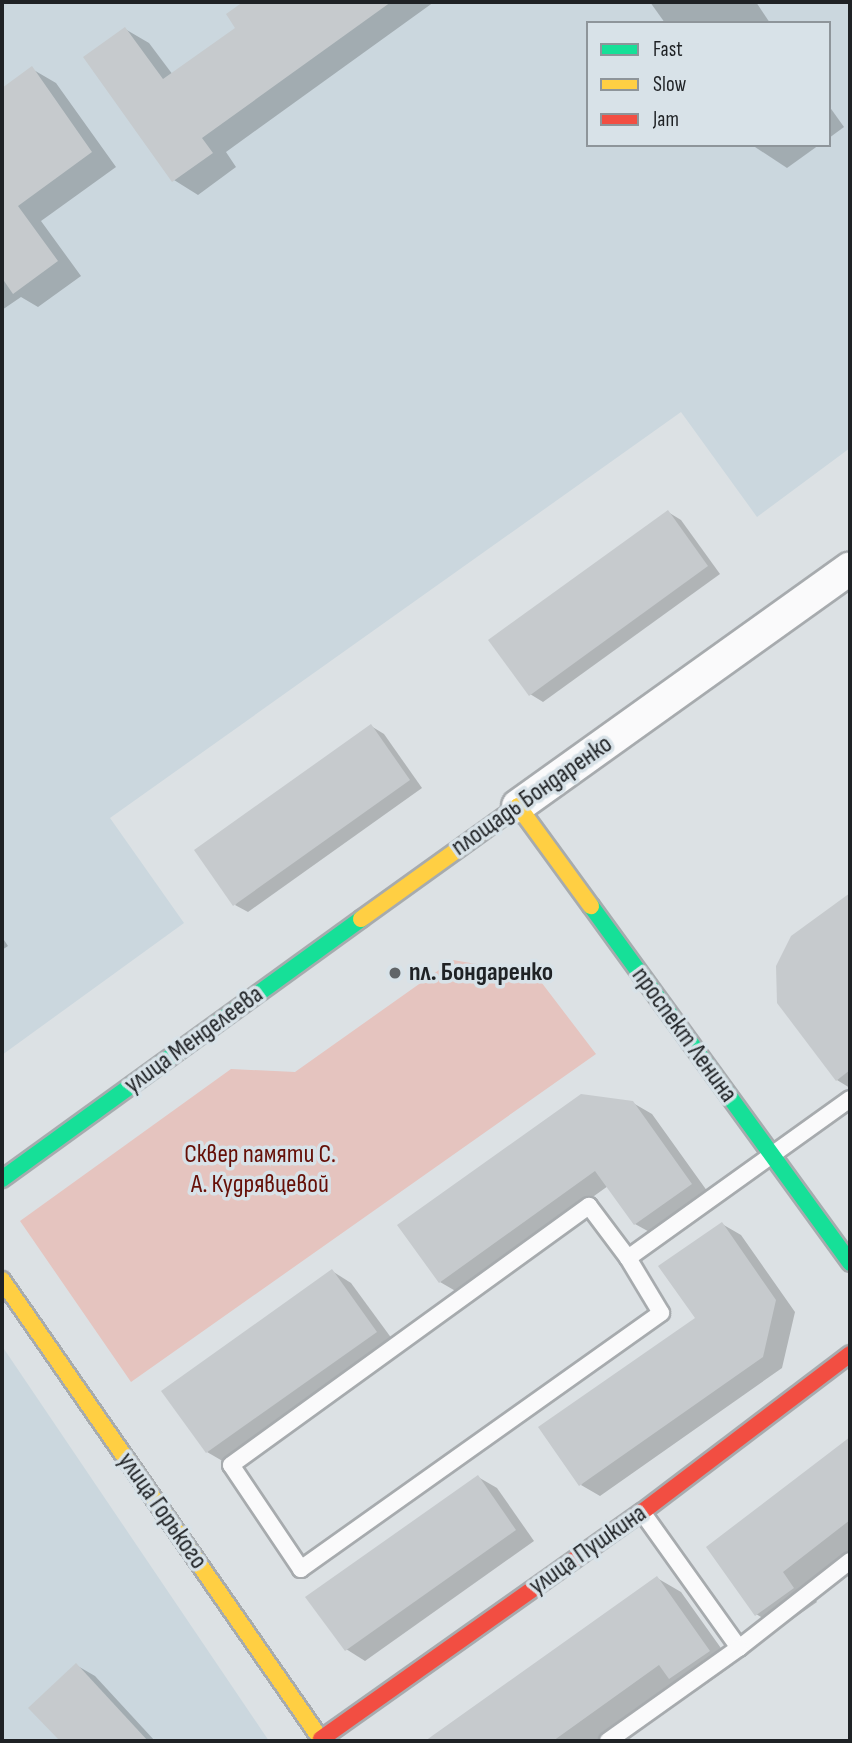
<!DOCTYPE html>
<html>
<head>
<meta charset="utf-8">
<style>
  body { margin:0 }
  #map { position:relative; width:852px; height:1743px; overflow:hidden; background:#dce1e4; font-family:"Sofia Sans Condensed",sans-serif }
  div>[style] { position:absolute }
  .built>* { inset:0; background:#cbd7de }
  .green>* { inset:0; background:#e5c4bf }
  .shadow>* { inset:0; background:#0003 }
  .building>* { inset:0; background:#c6cacd }
  .roads { filter:drop-shadow(2px 0 #a7abae) drop-shadow(-2px 0 #a7abae) drop-shadow(0 2px #a7abae) drop-shadow(0 -2px #a7abae) }
  .lane>* { height:16px; margin:-8px; padding:0 8px; transform-origin:8px; border-radius:8px; background:#fafafb }
  .street>* { height:32px; margin:-16px; padding:0 16px; transform-origin:16px; border-radius:16px; background:#fafafb }
  .fast>* { height:16px; margin:-8px; padding:0 8px; transform-origin:8px; border-radius:8px; background:#16e098 }
  .slow>* { height:16px; margin:-8px; padding:0 8px; transform-origin:8px; border-radius:8px; background:#ffcf43 }
  .jam>* { height:16px; margin:-8px; padding:0 8px; transform-origin:8px; border-radius:8px; background:#f24e42 }
  .dots>* { width:19px; height:19px; translate:-50% -50%; box-sizing:border-box; border:4px solid #d8e2e8; border-radius:50% }
  span { translate:-50% -50%; white-space:nowrap; text-align:center; line-height:1.15; -webkit-text-stroke:7px #d8e2e8; paint-order:stroke }
  .street-label { font-size:26px; color:#1f2225 }
  .poi-label { font-size:26px; color:#1f2225; font-weight:700 }
  .left { translate:0 -50%; text-align:left }
  .park-label { font-size:26px; color:#650f07 }
  .frame { position:absolute; inset:0; border:4px solid #1f2225; pointer-events:none }
  .legend { position:absolute; left:586px; top:21px; width:245px; height:126px; box-sizing:border-box; background:#d8e2e8; border:2px solid #8e959a; margin:0; padding:9px 12px; list-style:none; font-size:21px; color:#1f2225 }
  .legend li { display:flex; align-items:center; gap:14px; height:35px }
  .legend b { width:35px; border:2px solid #8e959a }
</style>
</head>
<body>
<div id="map">
  <div class="built">
    <div style="clip-path:polygon(evenodd,2px 2px,850px 2px,850px 448px,757px 517px,681px 412px,110px 818px,184px 923px,2px 1055px,2px 2px,588px 23px,829px 23px,829px 145px,588px 145px,588px 23px)"></div>
    <div style="clip-path:polygon(2px 1346px,269px 1741px,2px 1741px)"></div>
  </div>
  <div class="green">
    <div style="clip-path:polygon(453px 960px,535px 974px,596px 1054px,131px 1382px,20px 1221px,231px 1069px,295px 1072px)"></div>
  </div>
  <div class="shadow">
    <div style="clip-path:polygon(246px 2px,434px 2px,226px 152px,236px 167px,198px 195px,174px 180px,125px 29px,149px 43px,173px 75px,238px 28px,228px 15px)"></div>
    <div style="clip-path:polygon(650px 2px,756px 2px,770px 23px,665px 23px)"></div>
    <div style="clip-path:polygon(32px 69px,56px 83px,116px 167px,41px 221px,81px 276px,38px 307px,21px 297px,2px 310px,2px 90px)"></div>
    <div style="clip-path:polygon(829px 106px,844px 127px,829px 138px)"></div>
    <div style="clip-path:polygon(752px 145px,819px 145px,787px 168px)"></div>
    <div style="clip-path:polygon(668px 512px,681px 520px,720px 574px,543px 702px,530px 694px)"></div>
    <div style="clip-path:polygon(371px 726px,384px 734px,422px 788px,248px 912px,235px 905px)"></div>
    <div style="clip-path:polygon(850px 895px,850px 1088px,837px 1080px,793px 937px)"></div>
    <div style="clip-path:polygon(2px 937px,8px 946px,2px 950px)"></div>
    <div style="clip-path:polygon(633px 1103px,652px 1114px,710px 1195px,655px 1235px,635px 1224px,608px 1186px,459px 1293px,440px 1282px)"></div>
    <div style="clip-path:polygon(722px 1224px,741px 1235px,795px 1312px,782px 1368px,600px 1496px,581px 1485px,698px 1318px)"></div>
    <div style="clip-path:polygon(332px 1271px,351px 1283px,395px 1343px,226px 1463px,207px 1452px)"></div>
    <div style="clip-path:polygon(850px 1439px,850px 1553px,807px 1587px,817px 1602px,780px 1628px,756px 1614px,708px 1547px)"></div>
    <div style="clip-path:polygon(478px 1477px,497px 1488px,534px 1541px,365px 1661px,346px 1649px)"></div>
    <div style="clip-path:polygon(657px 1578px,681px 1592px,733px 1665px,695px 1692px,678px 1683px,597px 1741px,428px 1741px)"></div>
    <div style="clip-path:polygon(76px 1665px,95px 1676px,155px 1741px,62px 1741px,31px 1708px)"></div>
  </div>
  <div class="building">
    <div style="clip-path:polygon(243px 2px,391px 2px,202px 138px,213px 153px,172px 182px,83px 57px,125px 27px,163px 79px,235px 28px,226px 14px)"></div>
    <div style="clip-path:polygon(32px 66px,92px 152px,18px 206px,58px 261px,13px 294px,2px 278px,2px 88px)"></div>
    <div style="clip-path:polygon(668px 510px,708px 566px,529px 696px,488px 640px)"></div>
    <div style="clip-path:polygon(371px 724px,410px 780px,233px 906px,194px 850px)"></div>
    <div style="clip-path:polygon(850px 893px,850px 1070px,836px 1081px,777px 1003px,776px 966px,791px 936px)"></div>
    <div style="clip-path:polygon(581px 1094px,633px 1101px,692px 1184px,634px 1225px,595px 1171px,439px 1283px,397px 1225px)"></div>
    <div style="clip-path:polygon(722px 1222px,776px 1300px,763px 1357px,579px 1486px,538px 1427px,695px 1318px,658px 1266px)"></div>
    <div style="clip-path:polygon(332px 1269px,377px 1332px,206px 1453px,161px 1391px)"></div>
    <div style="clip-path:polygon(850px 1437px,850px 1520px,783px 1572px,794px 1588px,755px 1616px,706px 1547px)"></div>
    <div style="clip-path:polygon(478px 1475px,516px 1530px,345px 1651px,305px 1597px)"></div>
    <div style="clip-path:polygon(657px 1576px,710px 1651px,669px 1679px,659px 1665px,553px 1741px,425px 1741px)"></div>
    <div style="clip-path:polygon(76px 1663px,148px 1741px,60px 1741px,28px 1708px)"></div>
  </div>
  <div class="roads">
    <div class="lane">
      <div style="left:628px;top:1258px;width:64px;rotate:59deg"></div>
      <div style="left:661px;top:1313px;width:442px;rotate:144.6deg"></div>
      <div style="left:301px;top:1569px;width:125px;rotate:-123.9deg"></div>
      <div style="left:231px;top:1465px;width:442px;rotate:-35.9deg"></div>
      <div style="left:589px;top:1206px;width:65px;rotate:53.1deg"></div>
      <div style="left:628px;top:1258px;width:273px;rotate:-35.6deg"></div>
      <div style="left:642px;top:1512px;width:167px;rotate:54.5deg"></div>
      <div style="left:739px;top:1648px;width:141px;rotate:-38.1deg"></div>
      <div style="left:608px;top:1741px;width:161px;rotate:-35.4deg"></div>
    </div>
    <div class="street">
      <div style="left:518px;top:806px;width:408px;rotate:-35.6deg"></div>
    </div>
    <div class="fast">
      <div style="left:591px;top:906px;width:441px;rotate:54deg"></div>
      <div style="left:2px;top:1179px;width:443px;rotate:-35.9deg"></div>
    </div>
    <div class="slow">
      <div style="left:361px;top:919px;width:193px;rotate:-35.7deg"></div>
      <div style="left:518px;top:806px;width:124px;rotate:53.9deg"></div>
      <div style="left:2px;top:1280px;width:561px;rotate:55.23deg"></div>
    </div>
    <div class="jam">
      <div style="left:321px;top:1739px;width:393px;rotate:-35.3deg"></div>
      <div style="left:642px;top:1512px;width:261px;rotate:-37.2deg"></div>
    </div>
  </div>
  <div class="dots">
    <div style="left:395px;top:973px;background:#616568"></div>
  </div>
  <div class="street-label">
    <span style="left:532px;top:796px;rotate:-35deg">площадь Бондаренко</span>
    <span style="left:684px;top:1035px;rotate:54deg">проспект Ленина</span>
    <span style="left:194px;top:1040px;rotate:-36deg">улица Менделеева</span>
    <span style="left:162px;top:1511px;rotate:55deg">улица Горького</span>
    <span style="left:588px;top:1550px;rotate:-35deg">улица Пушкина</span>
  </div>
  <div class="poi-label">
    <span class="left" style="left:409px;top:973px">пл. Бондаренко</span>
  </div>
  <div class="park-label">
    <span style="left:260px;top:1170px">Сквер памяти С.<br>А. Кудрявцевой</span>
  </div>
  <div class="frame"></div>
  <ul class="legend">
  <li><b style="height:9px;background:#16e098"></b>Fast</li>
  <li><b style="height:9px;background:#ffcf43"></b>Slow</li>
  <li><b style="height:9px;background:#f24e42"></b>Jam</li>
  </ul>
</div>
</body>
</html>
